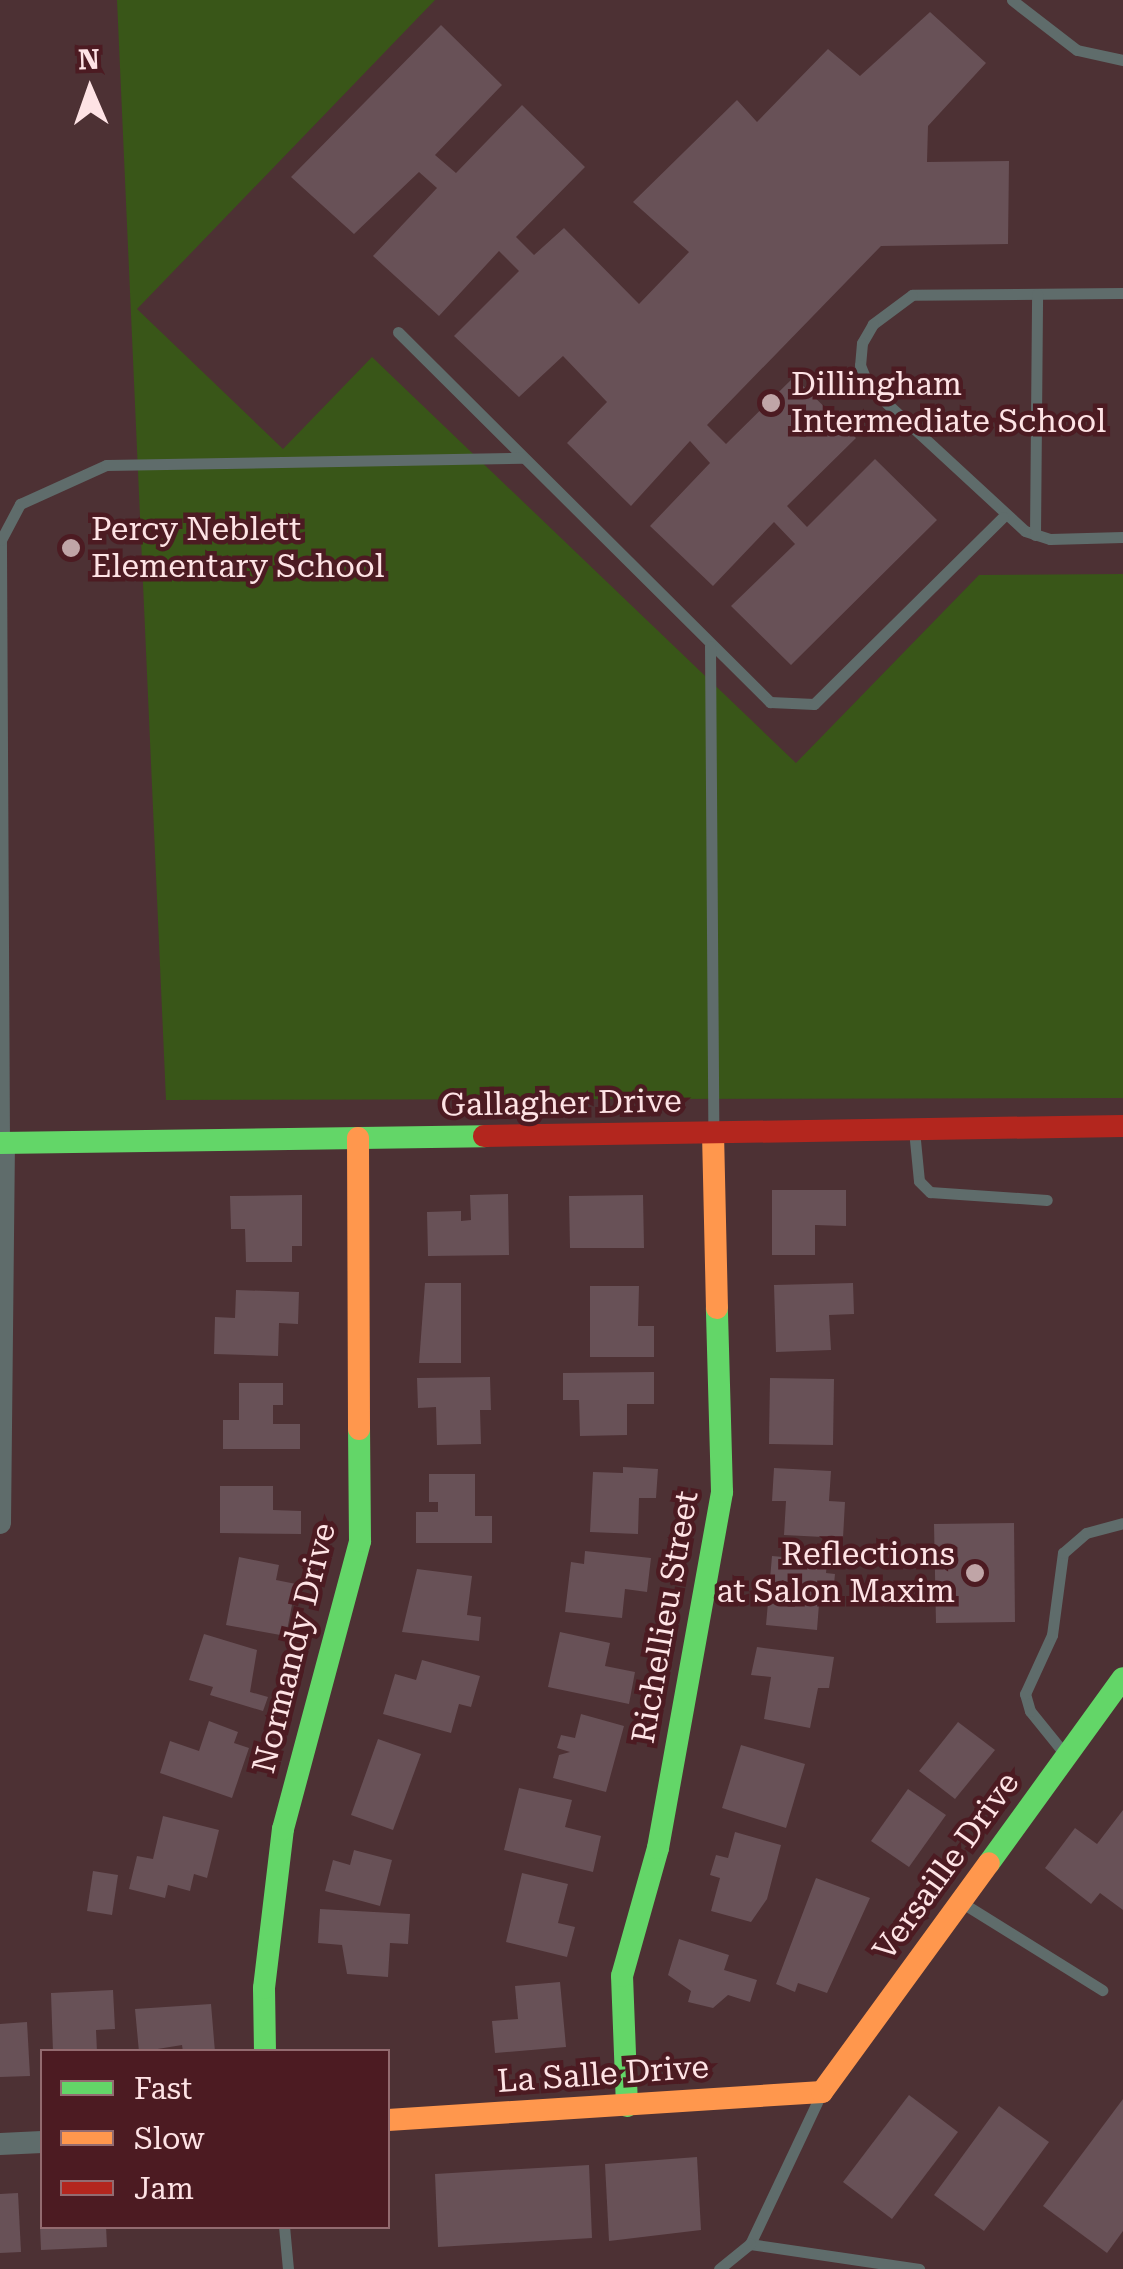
<!DOCTYPE html>
<html>
<head>
<meta charset="utf-8">
<style>
  body { margin:0 }
  #map { position:relative; width:1123px; height:2269px; overflow:hidden; background:#4d3134; font-family:"Roboto Serif",serif }
  div>[style] { position:absolute }
  .green>* { inset:0; background:#395618 }
  .building>* { inset:0; background:#685157 }
  .lane>* { height:11px; margin:-5.5px; padding:0 5.5px; transform-origin:5.5px; border-radius:5.5px; background:#5f6c6b }
  .street>* { height:22px; margin:-11px; padding:0 11px; transform-origin:11px; border-radius:11px; background:#5f6c6b }
  .fast>* { height:22px; margin:-11px; padding:0 11px; transform-origin:11px; border-radius:11px; background:#63d668 }
  .slow>* { height:22px; margin:-11px; padding:0 11px; transform-origin:11px; border-radius:11px; background:#ff974d }
  .jam>* { height:22px; margin:-11px; padding:0 11px; transform-origin:11px; border-radius:11px; background:#b3261e }
  .dots>* { width:28px; height:28px; translate:-50% -50%; box-sizing:border-box; border:5px solid #4c1b22; border-radius:50% }
  span { translate:-50% -50%; white-space:nowrap; text-align:center; line-height:1.15; -webkit-text-stroke:9px #4c1b22; paint-order:stroke }
  .poi-label { font-size:32px; color:#fee3e5 }
  .left { translate:0 -50%; text-align:left }
  .right { translate:-100% -50%; text-align:right }
  .street-label { font-size:32px; color:#fee3e5 }
  .legend { position:absolute; left:40px; top:2049px; width:350px; height:180px; box-sizing:border-box; background:#4c1b22; border:2px solid #936b70; margin:0; padding:12px 18px; list-style:none; font-size:30px; color:#fee3e5 }
  .legend li { display:flex; align-items:center; gap:20px; height:50px }
  .legend b { width:50px; border:2px solid #936b70 }
  .north { position:absolute; left:40px; top:40px; width:100px; height:100px; -webkit-text-stroke:8px #4c1b22; paint-order:stroke; rotate:358deg; font-size:28px; font-weight:700; line-height:40px; text-align:center; color:#fee3e5 }
  .north::after { content:''; display:block; margin:auto; width:35px; height:45px; background:#fee3e5; clip-path:polygon(50% 0,100% 100%,50% 72%,0 100%) }
</style>
</head>
<body>
<div id="map">
  <div class="green">
    <div style="clip-path:polygon(117px 0,435px 0,137px 309px,283px 449px,372px 357px,796px 763px,979px 575px,1123px 574px,1123px 1098px,166px 1100px)"></div>
  </div>
  <div class="building">
    <div style="clip-path:polygon(930px 12px,986px 63px,928px 126px,927px 162px,1009px 161px,1008px 244px,881px 246px,707px 425px,726px 444px,794px 377px,856px 438px,787px 506px,807px 527px,875px 459px,937px 520px,791px 665px,731px 606px,795px 544px,774px 522px,713px 586px,650px 526px,710px 463px,690px 441px,631px 506px,567px 443px,607px 402px,563px 356px,519px 397px,454px 336px,519px 271px,499px 251px,439px 316px,373px 256px,437px 188px,419px 172px,354px 234px,291px 177px,441px 25px,502px 85px,435px 155px,456px 173px,522px 105px,585px 167px,516px 237px,534px 255px,564px 228px,639px 304px,689px 252px,633px 202px,737px 100px,757px 122px,828px 49px,860px 76px)"></div>
    <div style="clip-path:polygon(772px 1190px,846px 1190px,846px 1226px,815px 1225px,815px 1255px,772px 1255px)"></div>
    <div style="clip-path:polygon(508px 1194px,509px 1255px,428px 1256px,427px 1212px,461px 1211px,461px 1221px,471px 1220px,470px 1195px)"></div>
    <div style="clip-path:polygon(302px 1195px,302px 1246px,292px 1246px,292px 1262px,246px 1262px,245px 1229px,231px 1229px,230px 1196px)"></div>
    <div style="clip-path:polygon(643px 1195px,644px 1248px,570px 1248px,569px 1196px)"></div>
    <div style="clip-path:polygon(425px 1283px,461px 1283px,461px 1363px,419px 1363px)"></div>
    <div style="clip-path:polygon(853px 1283px,854px 1314px,829px 1315px,831px 1350px,776px 1352px,774px 1285px)"></div>
    <div style="clip-path:polygon(590px 1286px,639px 1286px,638px 1326px,654px 1326px,654px 1357px,590px 1357px)"></div>
    <div style="clip-path:polygon(236px 1290px,299px 1292px,298px 1324px,279px 1323px,278px 1356px,214px 1354px,215px 1317px,235px 1318px)"></div>
    <div style="clip-path:polygon(654px 1372px,654px 1404px,627px 1404px,627px 1435px,580px 1436px,579px 1400px,563px 1400px,563px 1373px)"></div>
    <div style="clip-path:polygon(490px 1377px,491px 1410px,480px 1410px,481px 1444px,437px 1445px,436px 1407px,418px 1408px,417px 1378px)"></div>
    <div style="clip-path:polygon(770px 1378px,834px 1379px,833px 1445px,769px 1444px)"></div>
    <div style="clip-path:polygon(239px 1383px,283px 1383px,283px 1405px,273px 1405px,273px 1424px,300px 1424px,300px 1449px,223px 1449px,223px 1420px,239px 1420px)"></div>
    <div style="clip-path:polygon(623px 1467px,658px 1469px,656px 1498px,639px 1498px,638px 1534px,590px 1532px,593px 1472px,623px 1473px)"></div>
    <div style="clip-path:polygon(774px 1468px,831px 1471px,829px 1501px,845px 1502px,843px 1538px,784px 1535px,786px 1501px,772px 1501px)"></div>
    <div style="clip-path:polygon(429px 1474px,475px 1474px,475px 1516px,492px 1516px,492px 1543px,416px 1543px,416px 1512px,438px 1512px,438px 1502px,429px 1502px)"></div>
    <div style="clip-path:polygon(220px 1486px,273px 1486px,273px 1510px,301px 1511px,301px 1534px,220px 1533px)"></div>
    <div style="clip-path:polygon(1014px 1523px,1015px 1622px,936px 1623px,934px 1524px)"></div>
    <div style="clip-path:polygon(585px 1551px,651px 1558px,647px 1592px,625px 1589px,622px 1618px,565px 1612px,571px 1562px,584px 1564px)"></div>
    <div style="clip-path:polygon(772px 1556px,827px 1561px,826px 1573px,835px 1574px,832px 1605px,819px 1604px,817px 1630px,766px 1625px)"></div>
    <div style="clip-path:polygon(239px 1557px,279px 1565px,276px 1580px,296px 1584px,286px 1636px,226px 1625px)"></div>
    <div style="clip-path:polygon(417px 1569px,472px 1576px,467px 1615px,481px 1617px,479px 1641px,402px 1632px)"></div>
    <div style="clip-path:polygon(560px 1632px,610px 1643px,605px 1666px,635px 1672px,629px 1704px,548px 1687px)"></div>
    <div style="clip-path:polygon(204px 1634px,257px 1650px,250px 1692px,268px 1697px,263px 1711px,210px 1695px,213px 1687px,189px 1680px)"></div>
    <div style="clip-path:polygon(757px 1647px,834px 1657px,829px 1688px,818px 1688px,810px 1728px,764px 1719px,771px 1677px,751px 1675px)"></div>
    <div style="clip-path:polygon(422px 1660px,480px 1676px,471px 1707px,459px 1704px,451px 1733px,383px 1714px,395px 1674px,416px 1680px)"></div>
    <div style="clip-path:polygon(581px 1714px,624px 1726px,606px 1792px,553px 1778px,559px 1755px,570px 1752px,557px 1748px,561px 1735px,575px 1738px)"></div>
    <div style="clip-path:polygon(209px 1721px,238px 1732px,234px 1743px,249px 1748px,232px 1798px,160px 1773px,170px 1741px,199px 1751px)"></div>
    <div style="clip-path:polygon(958px 1722px,995px 1750px,955px 1799px,919px 1771px)"></div>
    <div style="clip-path:polygon(378px 1739px,421px 1754px,393px 1830px,351px 1815px)"></div>
    <div style="clip-path:polygon(741px 1745px,805px 1764px,786px 1828px,722px 1808px)"></div>
    <div style="clip-path:polygon(519px 1788px,572px 1800px,565px 1827px,601px 1836px,593px 1872px,504px 1850px)"></div>
    <div style="clip-path:polygon(908px 1789px,946px 1815px,909px 1867px,871px 1841px)"></div>
    <div style="clip-path:polygon(1123px 1810px,1123px 1910px,1100px 1893px,1091px 1904px,1045px 1868px,1075px 1828px,1097px 1844px)"></div>
    <div style="clip-path:polygon(163px 1816px,219px 1830px,207px 1878px,194px 1874px,190px 1891px,168px 1885px,165px 1898px,129px 1889px,137px 1856px,153px 1859px)"></div>
    <div style="clip-path:polygon(735px 1832px,781px 1845px,767px 1899px,751px 1922px,711px 1911px,720px 1878px,710px 1875px,716px 1855px,728px 1858px)"></div>
    <div style="clip-path:polygon(354px 1850px,392px 1860px,380px 1906px,325px 1891px,333px 1860px,350px 1865px)"></div>
    <div style="clip-path:polygon(93px 1871px,118px 1875px,112px 1915px,87px 1911px)"></div>
    <div style="clip-path:polygon(522px 1873px,568px 1884px,558px 1923px,575px 1927px,567px 1957px,506px 1942px)"></div>
    <div style="clip-path:polygon(816px 1878px,870px 1898px,827px 1993px,798px 1983px,795px 1992px,776px 1984px)"></div>
    <div style="clip-path:polygon(320px 1909px,410px 1914px,408px 1944px,390px 1943px,388px 1977px,347px 1974px,342px 1945px,318px 1943px)"></div>
    <div style="clip-path:polygon(679px 1939px,729px 1955px,724px 1970px,757px 1980px,750px 2002px,728px 1995px,713px 2008px,688px 2002px,691px 1991px,668px 1975px)"></div>
    <div style="clip-path:polygon(560px 1982px,566px 2047px,495px 2053px,492px 2021px,518px 2019px,515px 1986px)"></div>
    <div style="clip-path:polygon(113px 1990px,115px 2029px,96px 2030px,97px 2052px,53px 2052px,51px 1993px)"></div>
    <div style="clip-path:polygon(211px 2004px,215px 2052px,183px 2052px,182px 2045px,139px 2052px,135px 2009px)"></div>
    <div style="clip-path:polygon(27px 2022px,30px 2076px,0 2077px,0 2024px)"></div>
    <div style="clip-path:polygon(909px 2095px,958px 2132px,892px 2219px,843px 2182px)"></div>
    <div style="clip-path:polygon(1123px 2099px,1123px 2231px,1107px 2253px,1043px 2206px)"></div>
    <div style="clip-path:polygon(999px 2106px,1049px 2142px,984px 2231px,934px 2195px)"></div>
    <div style="clip-path:polygon(697px 2157px,701px 2230px,609px 2241px,605px 2164px)"></div>
    <div style="clip-path:polygon(589px 2165px,592px 2238px,438px 2247px,435px 2174px)"></div>
    <div style="clip-path:polygon(18px 2193px,21px 2252px,0 2253px,0 2194px)"></div>
    <div style="clip-path:polygon(40px 2226px,106px 2226px,107px 2247px,41px 2250px)"></div>
  </div>
  <div class="lane">
    <div style="left:1012px;top:0;width:82px;rotate:37.6deg"></div>
    <div style="left:1077px;top:50px;width:47px;rotate:12.3deg"></div>
    <div style="left:1123px;top:293px;width:211px;rotate:179.5deg"></div>
    <div style="left:912px;top:295px;width:49px;rotate:143.4deg"></div>
    <div style="left:873px;top:324px;width:22px;rotate:120deg"></div>
    <div style="left:862px;top:343px;width:22px;rotate:95deg"></div>
    <div style="left:860px;top:365px;width:24px;rotate:68deg"></div>
    <div style="left:869px;top:387px;width:212px;rotate:42.7deg"></div>
    <div style="left:1025px;top:531px;width:26px;rotate:18deg"></div>
    <div style="left:1050px;top:539px;width:73px;rotate:-1.6deg"></div>
    <div style="left:398px;top:332px;width:525px;rotate:44.85deg"></div>
    <div style="left:770px;top:702px;width:44px;rotate:2.6deg"></div>
    <div style="left:814px;top:704px;width:266px;rotate:-44.7deg"></div>
    <div style="left:1035px;top:535px;width:241px;rotate:-89.5deg"></div>
    <div style="left:710px;top:646px;width:483px;rotate:89.6deg"></div>
    <div style="left:914px;top:1130px;width:51px;rotate:84.4deg"></div>
    <div style="left:919px;top:1181px;width:16px;rotate:45deg"></div>
    <div style="left:930px;top:1192px;width:117px;rotate:3.9deg"></div>
    <div style="left:4px;top:1143px;width:603px;rotate:-90.29deg"></div>
    <div style="left:1px;top:540px;width:41px;rotate:-62.2deg"></div>
    <div style="left:20px;top:504px;width:94px;rotate:-24.4deg"></div>
    <div style="left:106px;top:465px;width:417px;rotate:-1deg"></div>
    <div style="left:1064px;top:1753px;width:54px;rotate:-129deg"></div>
    <div style="left:1030px;top:1711px;width:18px;rotate:-106deg"></div>
    <div style="left:1025px;top:1694px;width:65px;rotate:-65.4deg"></div>
    <div style="left:1052px;top:1635px;width:83px;rotate:-82.4deg"></div>
    <div style="left:1063px;top:1553px;width:30px;rotate:-41deg"></div>
    <div style="left:1086px;top:1533px;width:38px;rotate:-15deg"></div>
    <div style="left:964px;top:1904px;width:163px;rotate:31.9deg"></div>
    <div style="left:820px;top:2096px;width:164px;rotate:115.3deg"></div>
    <div style="left:750px;top:2244px;width:171px;rotate:8.4deg"></div>
    <div style="left:284px;top:2226px;width:43px;rotate:84.7deg"></div>
    <div style="left:719px;top:2269px;width:40px;rotate:-39deg"></div>
  </div>
  <div class="street">
    <div style="left:0;top:1523px;width:380px;rotate:-89.4deg"></div>
    <div style="left:0;top:2144px;width:42px;rotate:-2.7deg"></div>
  </div>
  <div class="fast">
    <div style="left:0;top:1143px;width:484px;rotate:-0.8deg"></div>
    <div style="left:989px;top:1863px;width:228px;rotate:-54.1deg"></div>
    <div style="left:265px;top:2052px;width:64px;rotate:-90.9deg"></div>
    <div style="left:264px;top:1988px;width:160px;rotate:-83.2deg"></div>
    <div style="left:283px;top:1829px;width:298px;rotate:-75deg"></div>
    <div style="left:360px;top:1541px;width:112px;rotate:-90.5deg"></div>
    <div style="left:627px;top:2106px;width:130px;rotate:-92.2deg"></div>
    <div style="left:622px;top:1976px;width:133px;rotate:-74.3deg"></div>
    <div style="left:658px;top:1848px;width:362px;rotate:-79.8deg"></div>
    <div style="left:722px;top:1492px;width:184px;rotate:-91.6deg"></div>
  </div>
  <div class="slow">
    <div style="left:713px;top:1133px;width:175px;rotate:88.7deg"></div>
    <div style="left:358px;top:1138px;width:291px;rotate:89.8deg"></div>
    <div style="left:388px;top:2120px;width:435px;rotate:-3.7deg"></div>
    <div style="left:822px;top:2092px;width:283px;rotate:-53.9deg"></div>
  </div>
  <div class="jam">
    <div style="left:484px;top:1136px;width:639px;rotate:-0.9deg"></div>
  </div>
  <div class="dots">
    <div style="left:771px;top:403px;background:#c0a5a7"></div>
    <div style="left:71px;top:548px;background:#c0a5a7"></div>
    <div style="left:975px;top:1573px;background:#c0a5a7"></div>
  </div>
  <div class="poi-label">
    <span class="left" style="left:791px;top:403px">Dillingham<br>Intermediate School</span>
    <span class="left" style="left:91px;top:548px">Percy Neblett<br>Elementary School</span>
    <span class="right" style="left:955px;top:1573px">Reflections<br>at Salon Maxim</span>
  </div>
  <div class="street-label">
    <span style="left:561px;top:1103px;rotate:-1deg">Gallagher Drive</span>
    <span style="left:665px;top:1617px;rotate:-80deg">Richellieu Street</span>
    <span style="left:294px;top:1648px;rotate:-76deg">Normandy Drive</span>
    <span style="left:946px;top:1866px;rotate:-54deg">Versaille Drive</span>
    <span style="left:603px;top:2074px;rotate:-4deg">La Salle Drive</span>
  </div>
  <ul class="legend">
  <li><b style="height:12px;background:#63d668"></b>Fast</li>
  <li><b style="height:12px;background:#ff974d"></b>Slow</li>
  <li><b style="height:12px;background:#b3261e"></b>Jam</li>
  </ul>
  <div class="north">N</div>
</div>
</body>
</html>
